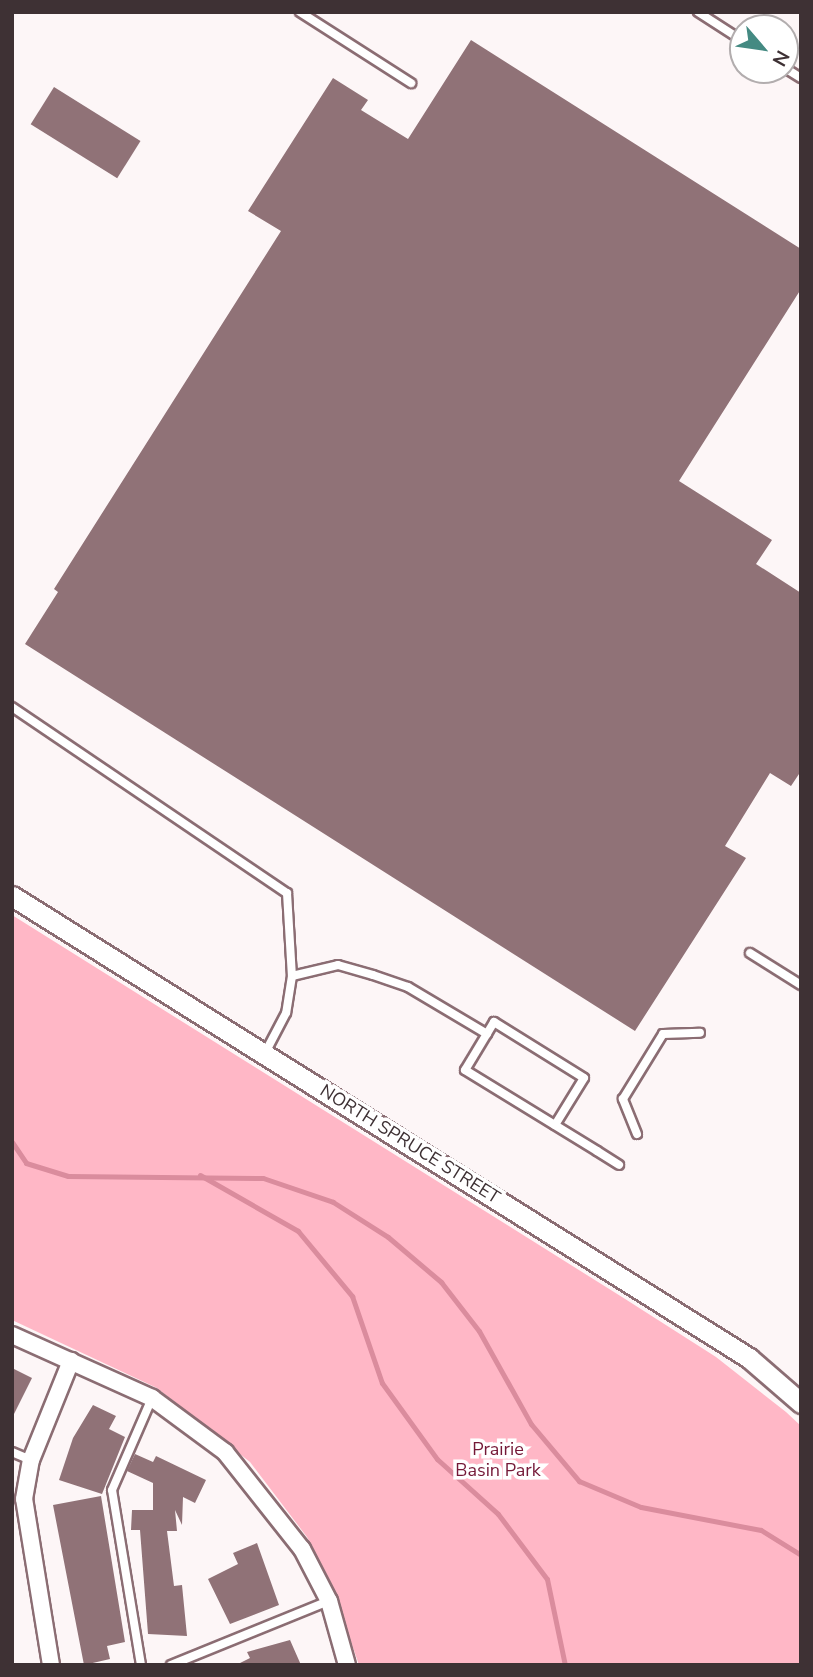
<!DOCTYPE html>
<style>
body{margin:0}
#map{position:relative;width:813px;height:1677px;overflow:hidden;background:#fdf6f7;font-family:"Nunito Sans",sans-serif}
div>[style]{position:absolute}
.green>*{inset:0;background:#ffb7c6}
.stream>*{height:5px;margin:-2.5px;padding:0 2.5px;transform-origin:2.5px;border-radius:2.5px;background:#da8c9d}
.building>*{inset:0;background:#907277;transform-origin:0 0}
.roads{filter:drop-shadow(2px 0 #8b6d73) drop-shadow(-2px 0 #8b6d73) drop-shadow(0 2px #8b6d73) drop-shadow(0 -2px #8b6d73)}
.service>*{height:8px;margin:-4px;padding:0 4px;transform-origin:4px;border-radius:4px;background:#fff}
.minor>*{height:16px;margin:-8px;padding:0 8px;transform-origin:8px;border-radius:8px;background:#fff}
.tertiary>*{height:19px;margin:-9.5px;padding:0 9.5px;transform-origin:9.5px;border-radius:9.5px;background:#fff}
span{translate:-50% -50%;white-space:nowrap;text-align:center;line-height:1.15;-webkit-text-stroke:7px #fff;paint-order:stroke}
.street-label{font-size:18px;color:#3e3134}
.park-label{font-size:18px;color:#741837}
.frame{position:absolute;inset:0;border:14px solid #3e3134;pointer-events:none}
.north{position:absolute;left:729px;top:14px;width:70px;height:70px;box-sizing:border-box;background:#fff;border:2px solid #b2adae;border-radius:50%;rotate:119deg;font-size:19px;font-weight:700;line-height:28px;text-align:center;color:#3e3134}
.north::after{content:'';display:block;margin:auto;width:24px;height:32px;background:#448a82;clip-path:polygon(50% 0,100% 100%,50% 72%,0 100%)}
</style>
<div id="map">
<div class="green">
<div style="clip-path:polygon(12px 915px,622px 1297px,716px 1357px,786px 1412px,801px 1426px,801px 1665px,359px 1665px,330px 1581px,307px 1537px,250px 1462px,157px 1388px,12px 1320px)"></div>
</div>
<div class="stream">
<div style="left:12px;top:1142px;width:25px;rotate:56deg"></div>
<div style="left:26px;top:1163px;width:44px;rotate:17.2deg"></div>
<div style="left:68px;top:1176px;width:195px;rotate:0.6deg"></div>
<div style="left:263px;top:1178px;width:74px;rotate:18.9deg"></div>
<div style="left:333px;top:1202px;width:65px;rotate:32.5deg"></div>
<div style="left:388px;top:1237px;width:70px;rotate:40.3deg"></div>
<div style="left:441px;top:1282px;width:62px;rotate:52.2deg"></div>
<div style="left:479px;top:1331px;width:107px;rotate:60.8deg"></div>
<div style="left:531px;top:1424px;width:75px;rotate:49.9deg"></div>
<div style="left:579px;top:1481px;width:67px;rotate:22.8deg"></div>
<div style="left:641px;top:1507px;width:122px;rotate:10.9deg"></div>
<div style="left:761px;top:1530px;width:47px;rotate:32deg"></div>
<div style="left:200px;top:1175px;width:113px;rotate:29.7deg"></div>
<div style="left:298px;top:1231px;width:85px;rotate:50.3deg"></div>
<div style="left:352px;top:1296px;width:92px;rotate:71deg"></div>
<div style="left:382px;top:1383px;width:94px;rotate:54.1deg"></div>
<div style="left:437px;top:1459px;width:82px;rotate:42deg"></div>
<div style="left:498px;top:1514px;width:81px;rotate:53deg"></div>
<div style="left:547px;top:1579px;width:88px;rotate:78.2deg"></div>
</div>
<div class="building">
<div style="clip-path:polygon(471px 40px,801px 249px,801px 289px,679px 481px,772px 540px,756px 564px,801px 593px,801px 771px,791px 786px,770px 773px,725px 846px,746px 858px,635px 1031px,25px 644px,58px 592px,54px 589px,281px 231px,248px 211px,333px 78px,368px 100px,361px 110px,408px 139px)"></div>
<div style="left:54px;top:87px;width:102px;height:44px;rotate:32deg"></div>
<div style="clip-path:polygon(12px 1368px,32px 1378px,12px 1418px)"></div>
<div style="clip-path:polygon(93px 1405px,116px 1416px,109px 1429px,125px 1437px,102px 1494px,59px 1480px,73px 1438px)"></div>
<div style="clip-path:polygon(135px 1454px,153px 1462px,156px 1456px,206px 1480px,195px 1503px,183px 1497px,182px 1525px,175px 1510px,177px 1531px,167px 1531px,174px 1586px,182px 1585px,187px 1636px,148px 1634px,140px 1530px,131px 1530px,132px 1510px,153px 1510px,153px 1483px,127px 1471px)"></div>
<div style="clip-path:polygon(101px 1496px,125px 1642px,107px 1646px,110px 1659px,84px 1665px,53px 1505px)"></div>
<div style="clip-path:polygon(257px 1543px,279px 1605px,230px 1624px,208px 1579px,238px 1564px,233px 1553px)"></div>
<div style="clip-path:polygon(290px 1640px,301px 1665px,236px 1665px,250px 1658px,247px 1652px)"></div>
</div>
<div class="roads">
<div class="service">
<div style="left:300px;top:12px;width:132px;rotate:32.6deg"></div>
<div style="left:698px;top:12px;width:54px;rotate:32.8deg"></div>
<div style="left:785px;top:68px;width:19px;rotate:32deg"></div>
<div style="left:12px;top:707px;width:332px;rotate:34.1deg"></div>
<div style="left:287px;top:893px;width:83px;rotate:86.6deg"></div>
<div style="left:292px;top:976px;width:37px;rotate:99deg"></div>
<div style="left:286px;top:1013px;width:45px;rotate:117.7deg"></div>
<div style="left:750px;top:953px;width:60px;rotate:32.1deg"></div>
<div style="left:292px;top:976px;width:47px;rotate:-13.4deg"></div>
<div style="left:338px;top:965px;width:36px;rotate:16deg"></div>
<div style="left:373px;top:975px;width:37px;rotate:19deg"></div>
<div style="left:408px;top:987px;width:92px;rotate:30.7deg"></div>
<div style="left:555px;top:1125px;width:55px;rotate:-58.3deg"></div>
<div style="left:584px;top:1078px;width:106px;rotate:-148.1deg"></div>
<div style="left:494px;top:1022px;width:56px;rotate:121.1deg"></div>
<div style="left:465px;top:1070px;width:155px;rotate:31.5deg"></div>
<div style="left:597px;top:1151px;width:26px;rotate:32deg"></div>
<div style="left:637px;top:1134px;width:38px;rotate:-112deg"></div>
<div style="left:623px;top:1099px;width:76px;rotate:-58.4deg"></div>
<div style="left:663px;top:1034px;width:37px;rotate:-2deg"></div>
<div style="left:12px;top:1452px;width:21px;rotate:23deg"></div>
<div style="left:141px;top:1665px;width:177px;rotate:-99.4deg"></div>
<div style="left:112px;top:1490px;width:100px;rotate:-66.5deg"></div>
<div style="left:171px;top:1665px;width:170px;rotate:-22.1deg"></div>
</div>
<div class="minor">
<div style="left:12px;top:1335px;width:154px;rotate:24.2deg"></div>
<div style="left:152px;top:1398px;width:91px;rotate:36.5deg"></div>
<div style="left:225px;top:1452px;width:124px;rotate:51.6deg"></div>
<div style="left:302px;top:1549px;width:59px;rotate:62.6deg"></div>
<div style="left:329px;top:1601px;width:66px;rotate:74.3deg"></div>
<div style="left:51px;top:1665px;width:168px;rotate:-99.2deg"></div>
<div style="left:24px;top:1499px;width:40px;rotate:-80deg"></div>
<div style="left:31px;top:1460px;width:107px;rotate:-68deg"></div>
</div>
<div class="tertiary">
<div style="left:12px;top:896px;width:870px;rotate:32.08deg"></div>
<div style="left:749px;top:1358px;width:69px;rotate:40.9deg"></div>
</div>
</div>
<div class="street-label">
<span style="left:410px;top:1144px;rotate:32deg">NORTH SPRUCE STREET</span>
</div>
<div class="park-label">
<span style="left:498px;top:1460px">Prairie<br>Basin Park</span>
</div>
<div class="frame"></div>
<div class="north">N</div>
</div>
